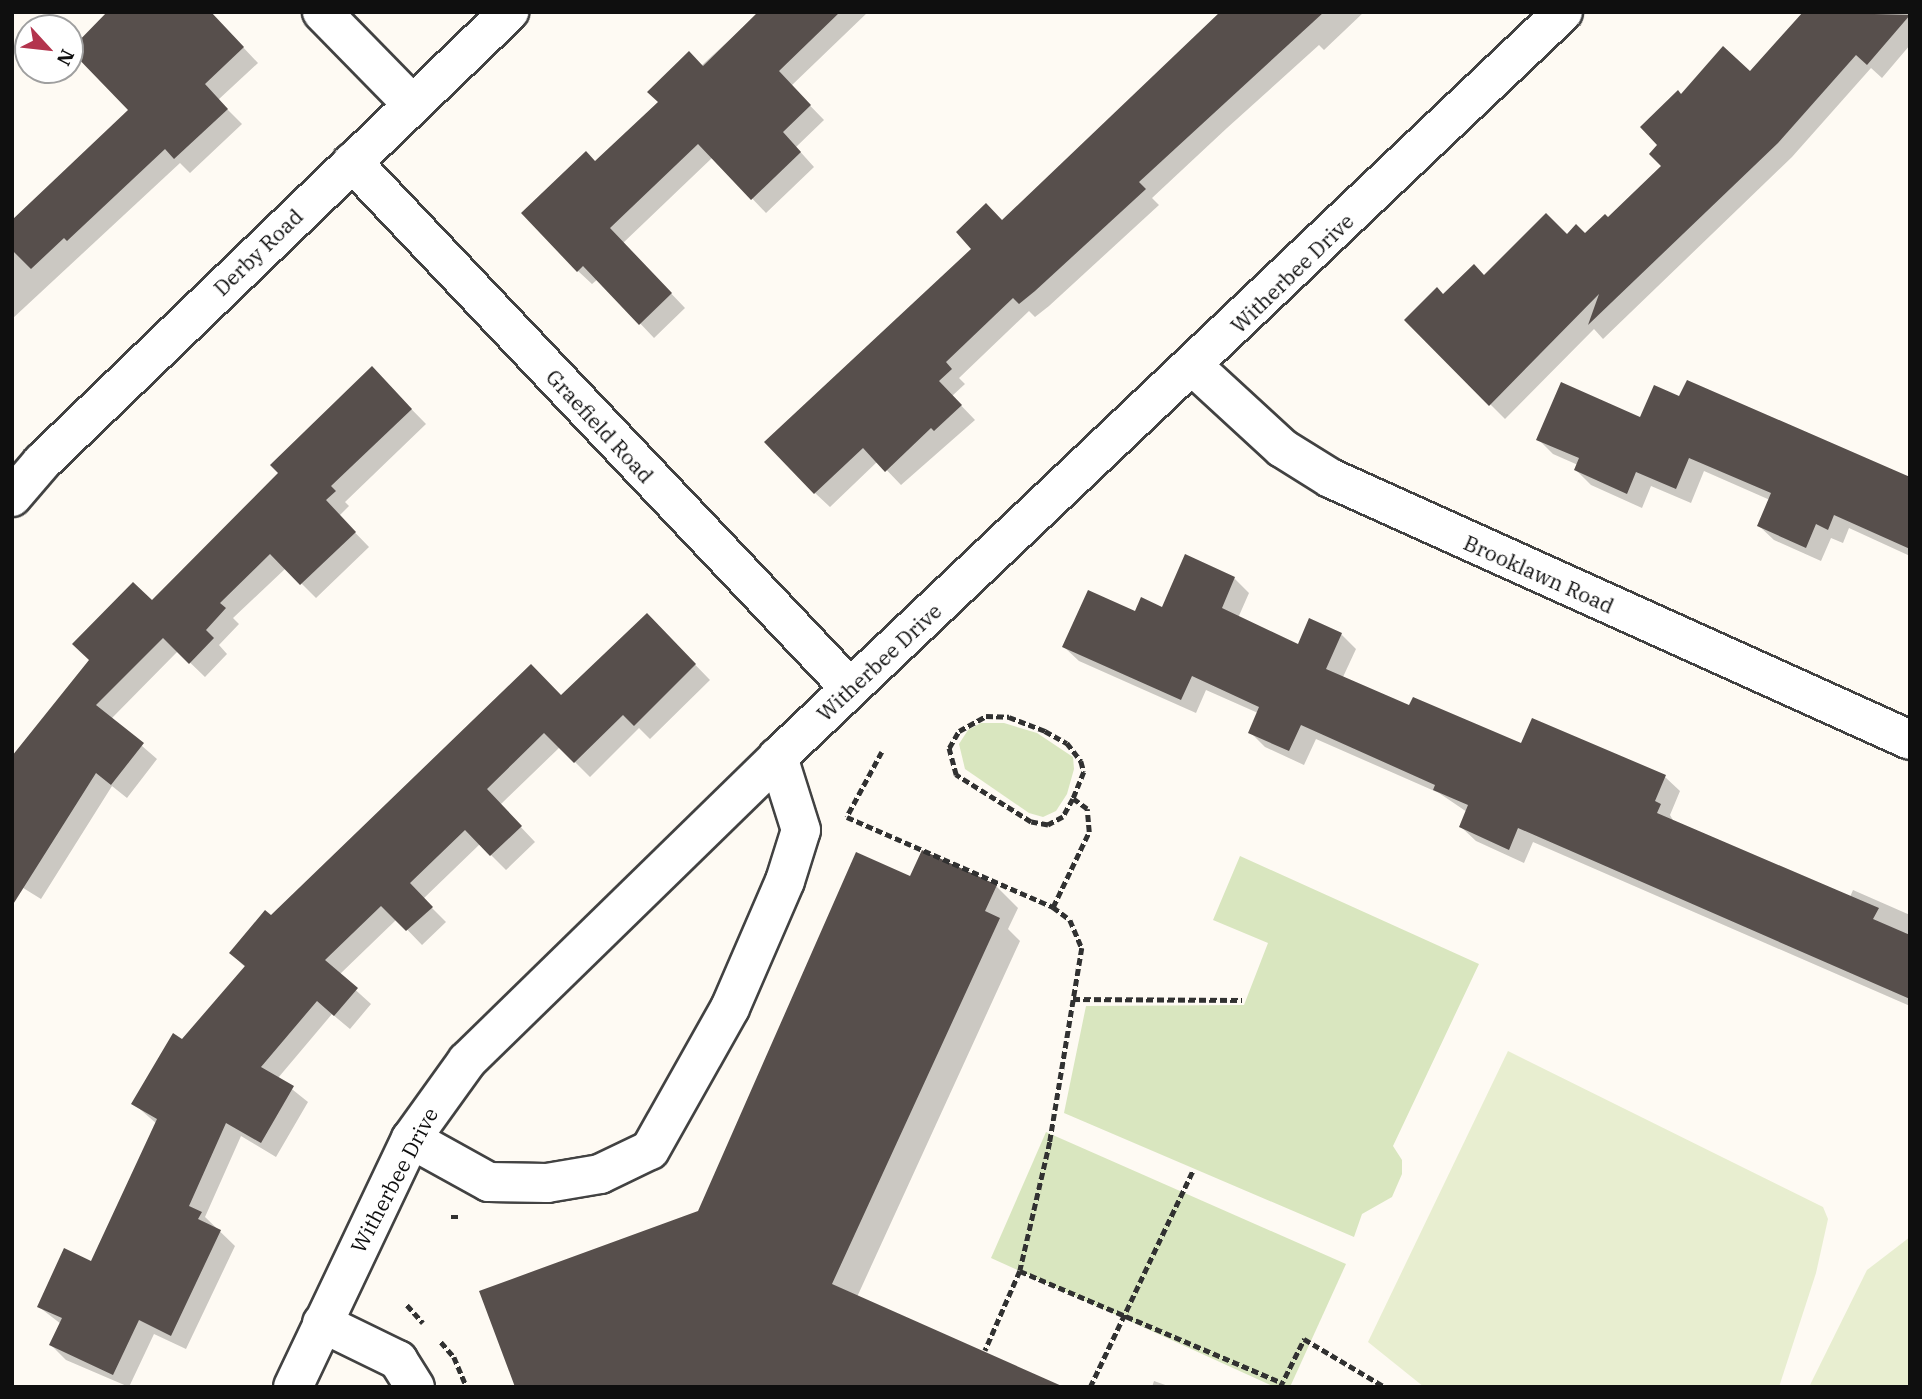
<!DOCTYPE html>
<style>
body{margin:0}
#map{position:relative;width:1922px;height:1399px;overflow:hidden;background:#fefaf3;font-family:"IBM Plex Serif",serif}
div>[style]{position:absolute}
.green>*{inset:0;background:#d9e6bf}
.pitch>*{inset:0;background:#e8eed0}
.shadow>*{inset:0;background:#0003}
.building>*{inset:0;background:#574f4c}
.path>*{height:4.5px;margin-top:-2.25px;transform-origin:0;background:repeating-linear-gradient(90deg,#313131 0 7px,transparent 0 10.5px)}
.roads{filter:drop-shadow(2px 0 #424242) drop-shadow(-2px 0 #424242) drop-shadow(0 2px #424242) drop-shadow(0 -2px #424242)}
.minor>*{height:38px;margin:-19px;padding:0 19px;transform-origin:19px;border-radius:19px;background:#fff}
span{translate:-50% -50%;white-space:nowrap;text-align:center;line-height:1.15;-webkit-text-stroke:7px #fff;paint-order:stroke}
.street-label{font-size:21px;color:#0f0f0f}
.frame{position:absolute;inset:0;border:14px solid #0f0f0f;pointer-events:none}
.north{position:absolute;left:14px;top:14px;width:70px;height:70px;box-sizing:border-box;background:#fff;border:2px solid #9f9f9f;border-radius:50%;rotate:117deg;font-size:19px;font-weight:700;line-height:28px;text-align:center;color:#0f0f0f}
.north::after{content:'';display:block;margin:auto;width:24px;height:32px;background:#b3344d;clip-path:polygon(50% 0,100% 100%,50% 72%,0 100%)}
</style>
<div id="map">
<div class="green">
<div style="clip-path:polygon(981px 723px,1004px 723px,1037px 733px,1073px 757px,1074px 769px,1067px 794px,1056px 811px,1043px 817px,1029px 813px,965px 769px,959px 744px,968px 730px)"></div>
<div style="clip-path:polygon(1240px 856px,1479px 964px,1393px 1146px,1402px 1160px,1402px 1174px,1392px 1197px,1362px 1214px,1354px 1237px,1064px 1113px,1086px 1006px,1244px 1005px,1268px 943px,1213px 920px)"></div>
<div style="clip-path:polygon(1046px 1132px,1346px 1264px,1290px 1387px,1275px 1387px,991px 1258px)"></div>
</div>
<div class="pitch">
<div style="clip-path:polygon(1508px 1051px,1823px 1207px,1828px 1219px,1816px 1273px,1779px 1387px,1424px 1387px,1368px 1342px)"></div>
<div style="clip-path:polygon(1910px 1237px,1910px 1387px,1809px 1387px,1867px 1270px)"></div>
</div>
<div class="shadow">
<div style="clip-path:polygon(210px 12px,258px 63px,218px 100px,242px 124px,190px 173px,180px 163px,12px 319px,12px 223px,130px 110px)"></div>
<div style="clip-path:polygon(760px 12px,868px 12px,791px 86px,824px 120px,796px 147px,814px 167px,766px 213px,713px 157px,623px 243px,685px 308px,654px 338px,598px 279px,592px 284px,578px 271px,595px 163px)"></div>
<div style="clip-path:polygon(1222px 12px,1364px 12px,1324px 50px,1319px 45px,1227px 128px,1152px 198px,1159px 205px,1049px 306px,1035px 317px,1029px 311px,959px 378px,965px 384px,952px 396px,975px 420px,901px 485px,878px 461px,830px 507px,815px 493px,1002px 222px)"></div>
<div style="clip-path:polygon(1806px 12px,1910px 12px,1910px 45px,1882px 78px,1871px 68px,1792px 157px,1603px 339px,1594px 329px,1505px 419px,1406px 320px,1444px 297px,1566px 236px,1585px 235px,1608px 219px,1664px 166px,1660px 145px,1681px 96px,1750px 73px)"></div>
<div style="clip-path:polygon(372px 369px,426px 424px,345px 502px,349px 506px,339px 516px,369px 547px,316px 598px,286px 568px,233px 618px,239px 624px,219px 645px,227px 654px,205px 677px,178px 651px,111px 719px,157px 759px,127px 798px,112px 786px,41px 899px,20px 886px,12px 759px,152px 603px,280px 473px)"></div>
<div style="clip-path:polygon(1641px 419px,1910px 481px,1910px 556px,1849px 528px,1843px 543px,1831px 538px,1821px 561px,1774px 540px,1759px 526px,1770px 500px,1704px 471px,1691px 503px,1651px 486px,1642px 508px,1591px 485px,1576px 470px,1578px 465px,1553px 454px,1538px 439px)"></div>
<div style="clip-path:polygon(1234px 578px,1249px 593px,1238px 618px,1299px 646px,1341px 634px,1356px 649px,1343px 677px,1410px 708px,1522px 745px,1623px 758px,1665px 777px,1680px 791px,1670px 815px,1674px 822px,1850px 897px,1853px 890px,1910px 915px,1910px 1006px,1533px 842px,1524px 863px,1476px 841px,1461px 827px,1467px 812px,1439px 793px,1316px 739px,1304px 765px,1265px 747px,1250px 732px,1258px 713px,1206px 690px,1196px 713px,1079px 661px,1064px 647px,1136px 614px,1162px 609px)"></div>
<div style="clip-path:polygon(647px 615px,710px 680px,650px 739px,639px 728px,590px 777px,560px 747px,500px 805px,535px 842px,506px 870px,480px 844px,423px 899px,446px 922px,422px 945px,397px 919px,339px 975px,371px 1004px,350px 1029px,332px 1014px,278px 1078px,308px 1102px,276px 1157px,241px 1136px,205px 1217px,235px 1246px,186px 1349px,154px 1334px,129px 1387px,66px 1360px,51px 1345px,61px 1324px,39px 1307px,91px 1263px,157px 1124px,134px 1104px,246px 968px,231px 953px,561px 697px)"></div>
<div style="clip-path:polygon(911px 879px,996px 886px,1018px 908px,1008px 929px,1020px 941px,857px 1297px,517px 1387px,699px 1212px)"></div>
<div style="clip-path:polygon(1154px 1381px,1171px 1387px,1152px 1387px)"></div>
</div>
<div class="building">
<div style="clip-path:polygon(107px 12px,211px 12px,244px 47px,205px 84px,228px 109px,174px 159px,165px 149px,67px 241px,64px 238px,31px 269px,12px 250px,12px 220px,128px 110px,70px 50px)"></div>
<div style="clip-path:polygon(758px 12px,840px 12px,779px 71px,811px 105px,783px 132px,801px 152px,751px 200px,698px 144px,610px 228px,672px 293px,639px 325px,583px 266px,577px 272px,521px 213px,586px 151px,595px 161px,658px 102px,647px 92px,689px 51px,703px 66px)"></div>
<div style="clip-path:polygon(1220px 12px,1324px 12px,1139px 182px,1146px 189px,1035px 291px,1019px 304px,1013px 298px,946px 362px,952px 369px,939px 381px,962px 405px,934px 431px,931px 428px,885px 472px,863px 448px,814px 494px,764px 442px,971px 249px,956px 232px,986px 203px,1002px 220px)"></div>
<div style="clip-path:polygon(1803px 12px,1910px 15px,1867px 65px,1856px 55px,1778px 143px,1588px 325px,1599px 294px,1489px 406px,1404px 320px,1437px 287px,1443px 294px,1474px 264px,1484px 275px,1546px 213px,1567px 234px,1576px 224px,1585px 233px,1605px 214px,1608px 217px,1661px 166px,1649px 154px,1657px 145px,1640px 127px,1678px 90px,1681px 94px,1723px 46px,1750px 71px)"></div>
<div style="clip-path:polygon(372px 366px,412px 409px,331px 486px,336px 491px,326px 500px,356px 532px,300px 585px,270px 554px,220px 603px,226px 608px,206px 630px,214px 638px,189px 664px,163px 638px,96px 705px,144px 743px,111px 785px,96px 773px,12px 906px,12px 756px,89px 660px,72px 644px,133px 582px,152px 600px,278px 473px,270px 465px)"></div>
<div style="clip-path:polygon(1687px 380px,1910px 477px,1910px 549px,1834px 515px,1828px 530px,1816px 524px,1806px 548px,1757px 526px,1771px 493px,1689px 458px,1676px 489px,1636px 472px,1627px 494px,1574px 470px,1579px 458px,1536px 440px,1561px 382px,1640px 417px,1654px 385px,1679px 396px)"></div>
<div style="clip-path:polygon(1185px 554px,1235px 577px,1222px 608px,1298px 644px,1309px 618px,1342px 633px,1326px 669px,1409px 705px,1413px 697px,1521px 743px,1532px 718px,1666px 775px,1655px 801px,1661px 804px,1657px 813px,1879px 908px,1873px 919px,1910px 935px,1910px 999px,1518px 828px,1509px 850px,1459px 827px,1468px 805px,1433px 790px,1435px 785px,1301px 725px,1289px 751px,1248px 733px,1259px 707px,1192px 676px,1181px 700px,1062px 647px,1088px 590px,1135px 611px,1141px 597px,1162px 607px)"></div>
<div style="clip-path:polygon(647px 613px,696px 664px,634px 726px,623px 715px,574px 763px,544px 733px,487px 789px,522px 826px,490px 856px,465px 830px,410px 883px,433px 907px,406px 931px,381px 906px,325px 960px,358px 988px,334px 1016px,317px 1001px,261px 1067px,294px 1086px,261px 1143px,226px 1123px,189px 1206px,202px 1212px,198px 1219px,221px 1230px,171px 1336px,139px 1320px,113px 1375px,49px 1345px,62px 1318px,37px 1307px,64px 1248px,91px 1261px,157px 1119px,131px 1104px,173px 1033px,182px 1039px,245px 966px,229px 953px,265px 910px,271px 915px,531px 664px,561px 695px)"></div>
<div style="clip-path:polygon(922px 850px,997px 885px,985px 911px,1000px 918px,832px 1284px,1064px 1387px,515px 1387px,479px 1291px,698px 1211px,856px 852px,910px 876px)"></div>
</div>
<div class="path">
<div style="left:882px;top:752px;width:74px;rotate:118.3deg"></div>
<div style="left:847px;top:817px;width:225px;rotate:23.6deg"></div>
<div style="left:1053px;top:907px;width:21px;rotate:37deg"></div>
<div style="left:1070px;top:920px;width:30px;rotate:67deg"></div>
<div style="left:1082px;top:948px;width:197px;rotate:99.4deg"></div>
<div style="left:1050px;top:1142px;width:132px;rotate:103.1deg"></div>
<div style="left:1020px;top:1271px;width:87px;rotate:113.6deg"></div>
<div style="left:1053px;top:907px;width:83px;rotate:-64.4deg"></div>
<div style="left:1089px;top:832px;width:23px;rotate:-95deg"></div>
<div style="left:1087px;top:809px;width:17px;rotate:-144deg"></div>
<div style="left:1073px;top:799px;width:21px;rotate:119deg"></div>
<div style="left:1063px;top:817px;width:17px;rotate:152deg"></div>
<div style="left:1048px;top:825px;width:17px;rotate:-170deg"></div>
<div style="left:1031px;top:822px;width:89px;rotate:-147.9deg"></div>
<div style="left:956px;top:775px;width:28px;rotate:-105deg"></div>
<div style="left:949px;top:748px;width:20px;rotate:-60deg"></div>
<div style="left:959px;top:731px;width:31px;rotate:-29deg"></div>
<div style="left:986px;top:716px;width:23px;rotate:2deg"></div>
<div style="left:1009px;top:717px;width:39px;rotate:21deg"></div>
<div style="left:1045px;top:731px;width:25px;rotate:29deg"></div>
<div style="left:1067px;top:743px;width:23px;rotate:52deg"></div>
<div style="left:1081px;top:761px;width:11px;rotate:75deg"></div>
<div style="left:1084px;top:772px;width:29px;rotate:112deg"></div>
<div style="left:1073px;top:999px;width:169px;rotate:0.3deg"></div>
<div style="left:451px;top:1217px;width:11px"></div>
<div style="left:1020px;top:1271px;width:285px;rotate:23.1deg"></div>
<div style="left:407px;top:1305px;width:24px;rotate:48deg"></div>
<div style="left:441px;top:1342px;width:20px;rotate:49deg"></div>
<div style="left:454px;top:1357px;width:33px;rotate:67deg"></div>
<div style="left:1090px;top:1387px;width:240px;rotate:-64.6deg"></div>
<div style="left:1280px;top:1387px;width:54px;rotate:-63.4deg"></div>
<div style="left:1304px;top:1339px;width:94px;rotate:30.7deg"></div>
</div>
<div class="roads">
<div class="minor">
<div style="left:322px;top:12px;width:129px;rotate:45.6deg"></div>
<div style="left:352px;top:162px;width:724px;rotate:46.57deg"></div>
<div style="left:1194px;top:367px;width:120px;rotate:42.6deg"></div>
<div style="left:1282px;top:448px;width:57px;rotate:32deg"></div>
<div style="left:1330px;top:478px;width:636px;rotate:24.31deg"></div>
<div style="left:12px;top:497px;width:46px;rotate:-49.4deg"></div>
<div style="left:42px;top:462px;width:649px;rotate:-43.94deg"></div>
<div style="left:411px;top:1139px;width:89px;rotate:28.9deg"></div>
<div style="left:489px;top:1182px;width:58px;rotate:1deg"></div>
<div style="left:547px;top:1183px;width:54px;rotate:-9.6deg"></div>
<div style="left:600px;top:1174px;width:55px;rotate:-25.6deg"></div>
<div style="left:650px;top:1150px;width:163px;rotate:-60.6deg"></div>
<div style="left:730px;top:1008px;width:138px;rotate:-66.6deg"></div>
<div style="left:785px;top:881px;width:53px;rotate:-72.6deg"></div>
<div style="left:801px;top:830px;width:77px;rotate:-107.5deg"></div>
<div style="left:322px;top:1323px;width:85px;rotate:26deg"></div>
<div style="left:398px;top:1360px;width:32px;rotate:58deg"></div>
<div style="left:293px;top:1387px;width:275px;rotate:-64.6deg"></div>
<div style="left:411px;top:1139px;width:96px;rotate:-54.3deg"></div>
<div style="left:467px;top:1061px;width:435px;rotate:-44.3deg"></div>
<div style="left:778px;top:757px;width:1082px;rotate:-43.5deg"></div>
</div>
</div>
<div class="street-label">
<span style="left:258px;top:252px;rotate:-44deg">Derby Road</span>
<span style="left:1292px;top:273px;rotate:-44deg">Witherbee Drive</span>
<span style="left:600px;top:426px;rotate:47deg">Graefield Road</span>
<span style="left:1539px;top:574px;rotate:24deg">Brooklawn Road</span>
<span style="left:879px;top:662px;rotate:-43deg">Witherbee Drive</span>
<span style="left:394px;top:1180px;rotate:-62deg">Witherbee Drive</span>
</div>
<div class="frame"></div>
<div class="north">N</div>
</div>
